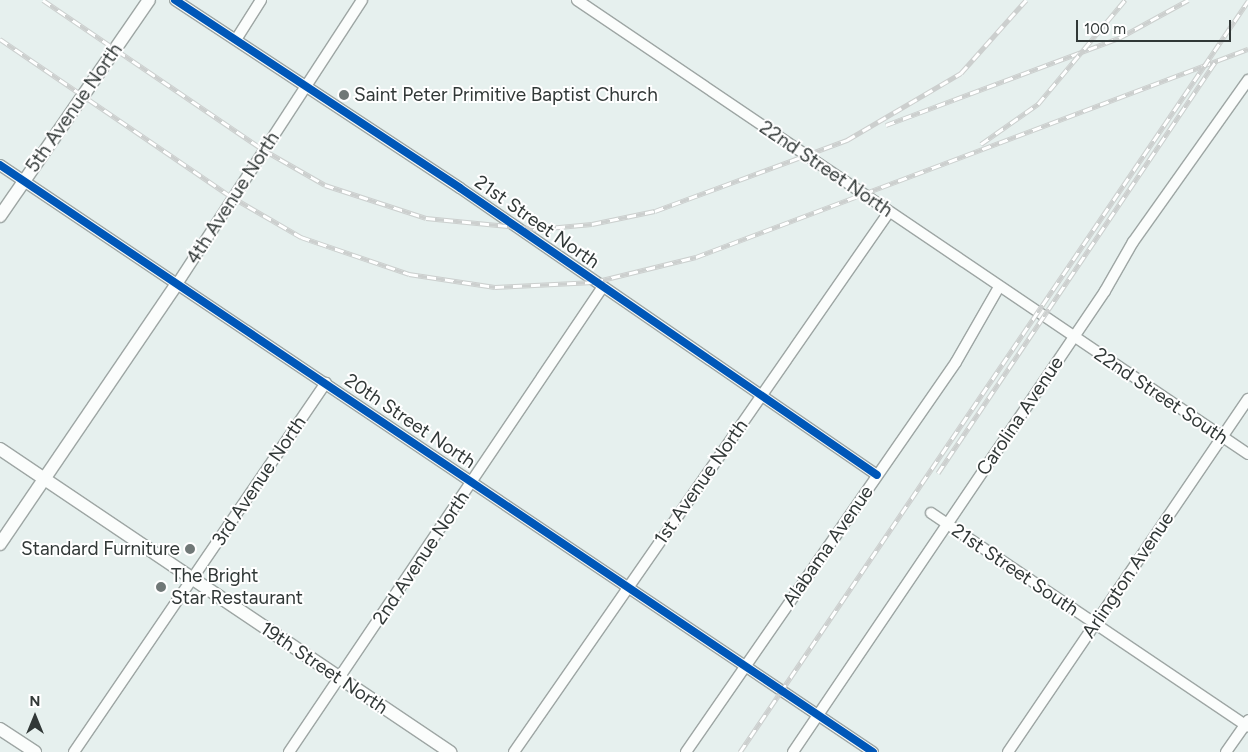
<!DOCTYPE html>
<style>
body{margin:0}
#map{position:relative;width:1248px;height:752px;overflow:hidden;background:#e6f0ee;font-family:Figtree,sans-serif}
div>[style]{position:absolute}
.roads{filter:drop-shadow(1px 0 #9ea6a4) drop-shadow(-1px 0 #9ea6a4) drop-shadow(0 1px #9ea6a4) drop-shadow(0 -1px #9ea6a4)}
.minor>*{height:10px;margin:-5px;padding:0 5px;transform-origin:5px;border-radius:5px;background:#fbfdfc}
.tertiary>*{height:12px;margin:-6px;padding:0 6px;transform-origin:6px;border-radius:6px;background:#fbfdfc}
.rail>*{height:5px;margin-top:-2.5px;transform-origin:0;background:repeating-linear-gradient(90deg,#fff 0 9px,#cccfce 0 18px);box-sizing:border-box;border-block:1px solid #cccfce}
.cycleway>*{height:8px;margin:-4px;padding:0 4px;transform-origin:4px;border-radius:4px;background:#0057b8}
.dots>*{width:14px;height:14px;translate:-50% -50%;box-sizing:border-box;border:2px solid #fff;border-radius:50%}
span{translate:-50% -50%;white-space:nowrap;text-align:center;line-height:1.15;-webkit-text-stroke:4px #fff;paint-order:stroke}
.poi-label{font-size:19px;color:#313837}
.left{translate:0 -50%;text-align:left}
.right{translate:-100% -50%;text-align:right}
.street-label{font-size:19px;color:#313837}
.north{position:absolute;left:10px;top:692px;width:50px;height:50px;-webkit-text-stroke:4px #fff;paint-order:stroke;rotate:0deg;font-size:14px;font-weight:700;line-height:20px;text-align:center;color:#313837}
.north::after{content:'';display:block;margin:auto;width:18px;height:22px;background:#313837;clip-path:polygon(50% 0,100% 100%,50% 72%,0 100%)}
.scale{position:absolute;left:1076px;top:20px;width:155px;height:22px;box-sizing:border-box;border:2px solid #313837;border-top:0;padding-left:6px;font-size:15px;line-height:18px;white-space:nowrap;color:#313837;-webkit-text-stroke:4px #fff;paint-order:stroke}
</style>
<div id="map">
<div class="roads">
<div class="minor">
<div style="left:175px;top:0;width:341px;rotate:33.4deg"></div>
<div style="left:460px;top:188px;width:506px;rotate:34.54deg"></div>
<div style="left:577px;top:0;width:810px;rotate:34.08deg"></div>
<div style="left:237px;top:38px;width:45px;rotate:-57.7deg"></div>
<div style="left:0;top:165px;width:1052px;rotate:33.92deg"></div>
<div style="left:177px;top:284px;width:339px;rotate:-56.9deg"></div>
<div style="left:931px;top:513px;width:382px;rotate:34deg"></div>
<div style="left:74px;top:752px;width:447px;rotate:-55.7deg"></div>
<div style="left:289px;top:752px;width:560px;rotate:-56deg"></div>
<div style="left:514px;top:752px;width:657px;rotate:-55.22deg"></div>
<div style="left:686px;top:752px;width:474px;rotate:-55.3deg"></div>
<div style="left:956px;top:362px;width:86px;rotate:-60.2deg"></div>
<div style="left:793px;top:752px;width:557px;rotate:-55.91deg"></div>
<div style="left:1105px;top:291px;width:56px;rotate:-60.3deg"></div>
<div style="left:1133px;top:242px;width:199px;rotate:-54.6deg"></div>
<div style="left:1008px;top:752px;width:427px;rotate:-55.8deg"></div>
<div style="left:1226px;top:752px;width:39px;rotate:-55deg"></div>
</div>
<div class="tertiary">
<div style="left:0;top:216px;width:262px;rotate:-55.4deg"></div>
<div style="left:0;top:449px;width:543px;rotate:33.95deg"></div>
<div style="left:0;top:544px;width:315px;rotate:-55.8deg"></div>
<div style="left:0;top:729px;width:42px;rotate:33.3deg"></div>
</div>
</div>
<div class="rail">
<div style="left:43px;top:0;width:267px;rotate:34.2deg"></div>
<div style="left:264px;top:150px;width:70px;rotate:29.8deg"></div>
<div style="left:325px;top:185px;width:106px;rotate:18.1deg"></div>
<div style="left:426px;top:218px;width:113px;rotate:5.6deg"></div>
<div style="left:538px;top:229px;width:54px;rotate:-5.3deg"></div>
<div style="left:592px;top:224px;width:64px;rotate:-11.7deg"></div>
<div style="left:655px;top:211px;width:205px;rotate:-20.3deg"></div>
<div style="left:847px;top:140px;width:132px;rotate:-30.4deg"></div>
<div style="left:961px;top:73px;width:98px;rotate:-48.3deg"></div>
<div style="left:0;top:39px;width:281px;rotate:34.3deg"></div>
<div style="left:232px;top:197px;width:80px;rotate:30.1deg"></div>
<div style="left:301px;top:237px;width:114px;rotate:18.9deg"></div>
<div style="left:409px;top:274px;width:87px;rotate:8.6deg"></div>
<div style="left:495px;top:287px;width:99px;rotate:-2.9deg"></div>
<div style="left:594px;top:282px;width:105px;rotate:-13.8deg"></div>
<div style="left:696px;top:257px;width:590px;rotate:-20.65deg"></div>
<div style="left:886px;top:125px;width:249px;rotate:-20.5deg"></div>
<div style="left:1119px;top:38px;width:79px;rotate:-28.8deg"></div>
<div style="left:981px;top:144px;width:70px;rotate:-35.1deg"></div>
<div style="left:1038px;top:104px;width:136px;rotate:-50.1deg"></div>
<div style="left:938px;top:473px;width:497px;rotate:-56deg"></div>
<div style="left:740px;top:752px;width:907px;rotate:-55.92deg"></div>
</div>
<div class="cycleway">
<div style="left:175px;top:0;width:341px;rotate:33.4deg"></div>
<div style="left:460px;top:188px;width:506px;rotate:34.54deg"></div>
<div style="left:0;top:165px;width:1052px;rotate:33.92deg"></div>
</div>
<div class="dots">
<div style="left:344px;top:95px;background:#707877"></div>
<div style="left:190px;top:549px;background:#707877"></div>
<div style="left:161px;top:587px;background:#707877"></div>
</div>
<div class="poi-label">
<span class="left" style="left:354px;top:95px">Saint Peter Primitive Baptist Church</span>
<span class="right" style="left:180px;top:549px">Standard Furniture</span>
<span class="left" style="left:171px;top:587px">The Bright<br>Star Restaurant</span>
</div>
<div class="street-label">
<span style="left:74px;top:108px;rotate:-55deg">5th Avenue North</span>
<span style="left:826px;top:169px;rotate:34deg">22nd Street North</span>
<span style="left:233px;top:198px;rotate:-57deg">4th Avenue North</span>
<span style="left:537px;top:222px;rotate:35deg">21st Street North</span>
<span style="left:1161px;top:396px;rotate:34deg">22nd Street South</span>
<span style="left:1020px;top:416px;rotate:-56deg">Carolina Avenue</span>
<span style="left:410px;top:421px;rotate:34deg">20th Street North</span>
<span style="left:259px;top:481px;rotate:-56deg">3rd Avenue North</span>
<span style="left:701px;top:482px;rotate:-55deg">1st Avenue North</span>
<span style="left:828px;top:546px;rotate:-55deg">Alabama Avenue</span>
<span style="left:421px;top:558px;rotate:-56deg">2nd Avenue North</span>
<span style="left:1015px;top:570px;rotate:34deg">21st Street South</span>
<span style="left:1128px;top:575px;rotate:-56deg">Arlington Avenue</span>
<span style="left:324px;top:668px;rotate:34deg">19th Street North</span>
</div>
<div class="north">N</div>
<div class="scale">100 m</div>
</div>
